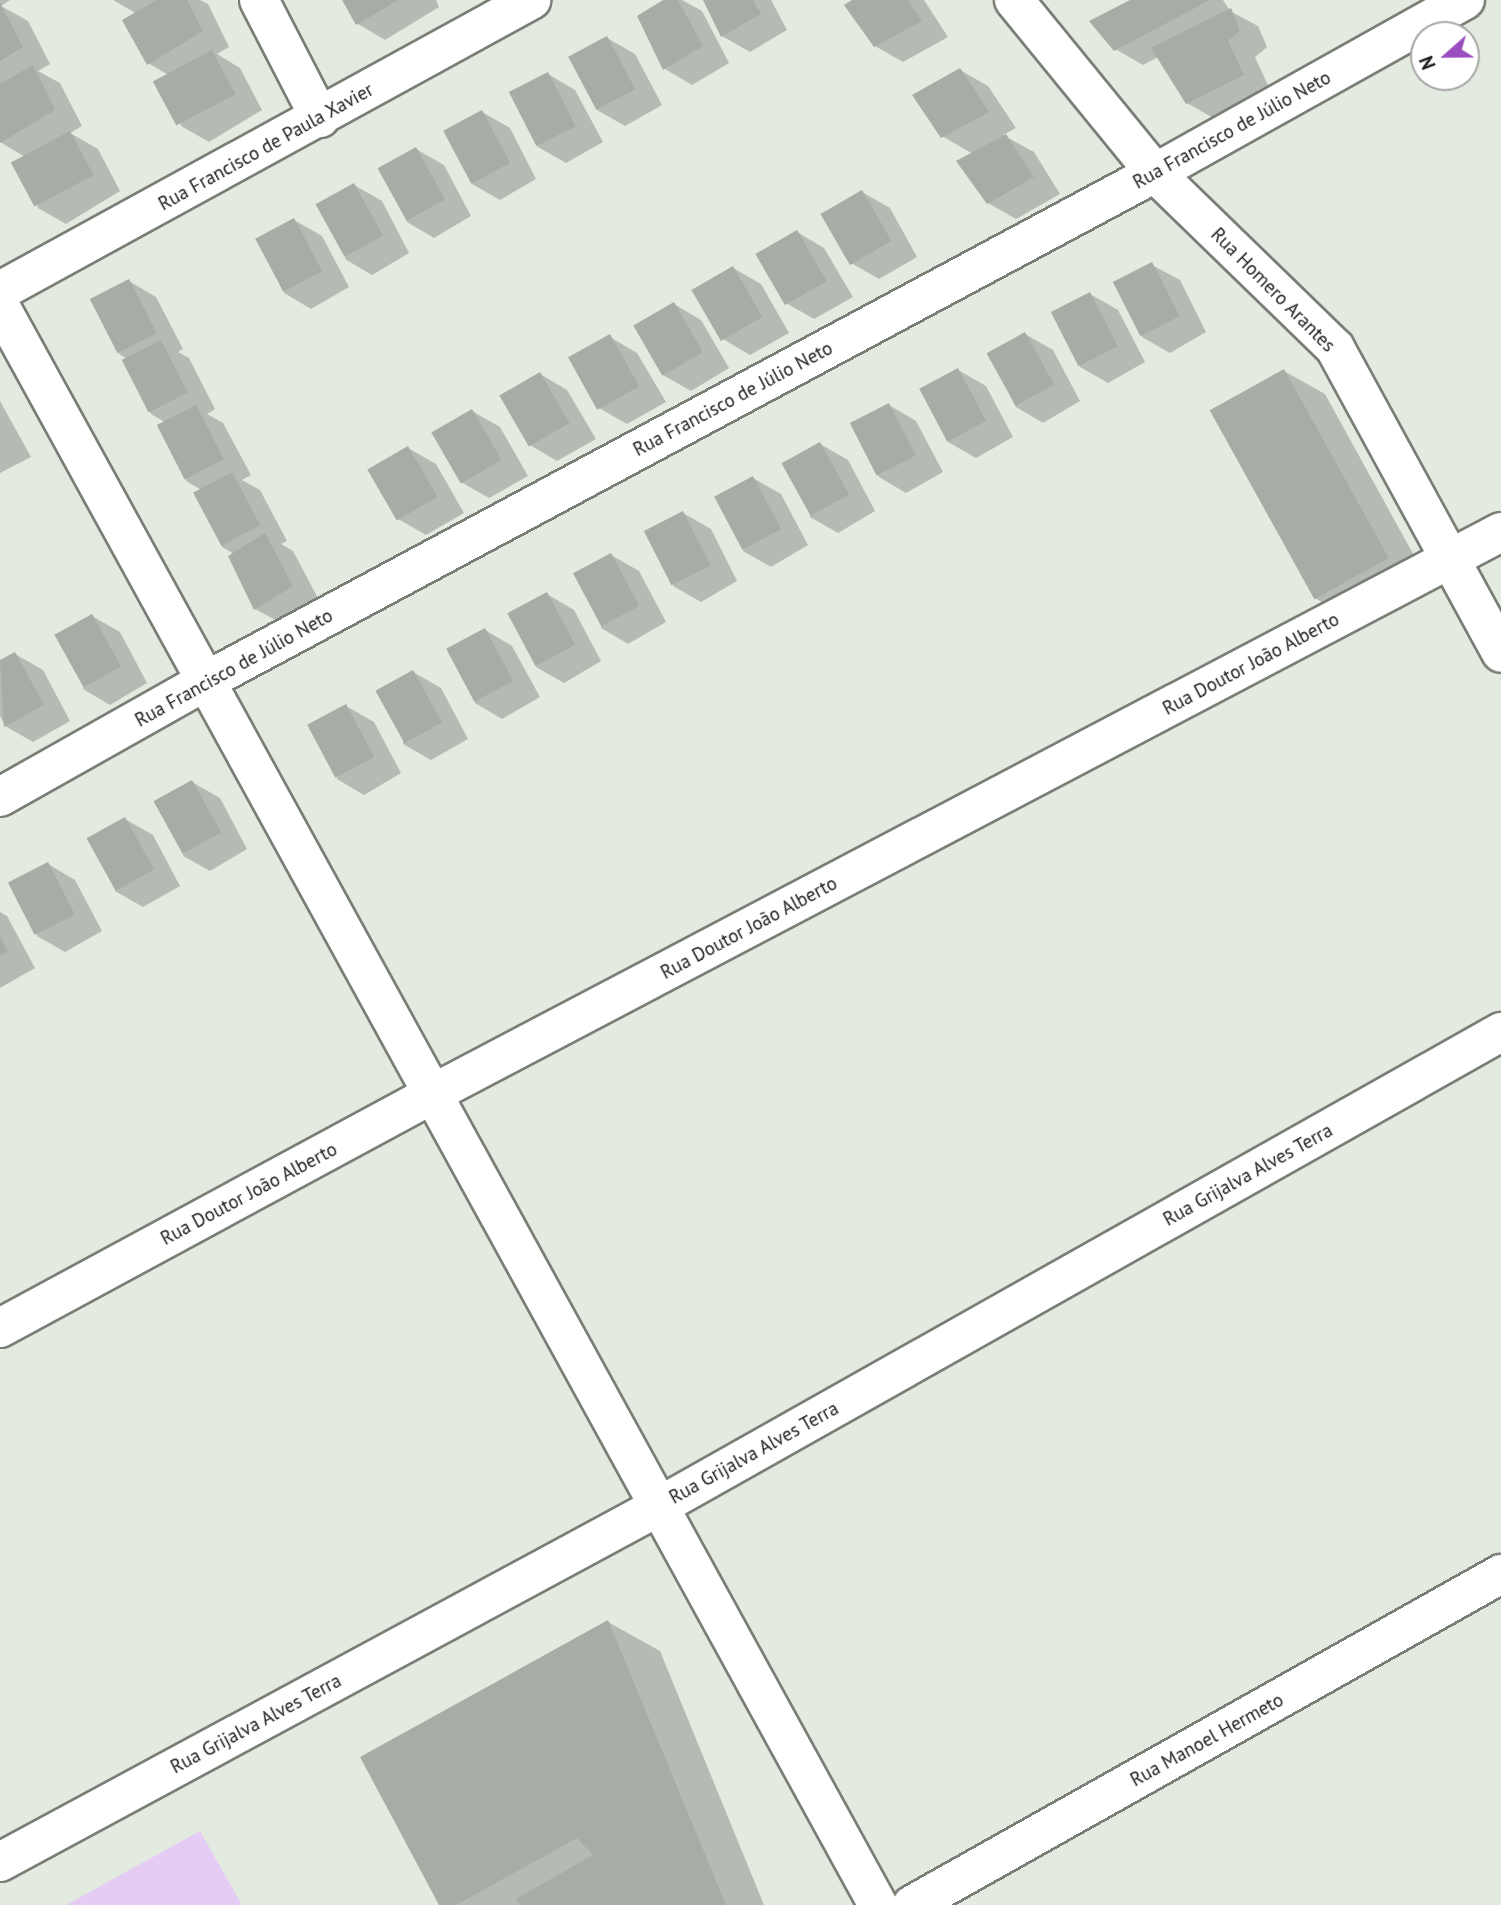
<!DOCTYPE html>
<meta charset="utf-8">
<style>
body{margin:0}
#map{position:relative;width:1501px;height:1905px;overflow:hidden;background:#e3eae0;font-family:"PT Sans",sans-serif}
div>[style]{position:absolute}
.green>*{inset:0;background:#e5ccf4}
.shadow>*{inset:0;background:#0003}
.building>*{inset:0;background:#a7ada4;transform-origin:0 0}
.roads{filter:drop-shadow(2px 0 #797e76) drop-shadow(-2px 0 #797e76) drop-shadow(0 2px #797e76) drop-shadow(0 -2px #797e76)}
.street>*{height:38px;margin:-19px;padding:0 19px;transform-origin:19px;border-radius:19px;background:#fff}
span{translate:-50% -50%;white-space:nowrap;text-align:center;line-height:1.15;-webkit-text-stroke:5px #fff;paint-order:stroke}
.street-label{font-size:19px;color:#20221e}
.north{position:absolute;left:1410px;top:21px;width:70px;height:70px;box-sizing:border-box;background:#fff;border:2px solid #a6a7a5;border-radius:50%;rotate:249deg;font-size:19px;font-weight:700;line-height:28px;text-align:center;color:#20221e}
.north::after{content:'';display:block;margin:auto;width:24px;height:32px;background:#9a4dbe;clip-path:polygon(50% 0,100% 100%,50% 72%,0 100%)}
</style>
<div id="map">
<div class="green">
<div style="clip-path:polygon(200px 1831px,242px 1905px,66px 1905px)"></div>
</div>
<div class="shadow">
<div style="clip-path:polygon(0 0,10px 0,1px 6px,28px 21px,50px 64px,38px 71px,60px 83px,82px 126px,70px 133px,98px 149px,120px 191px,66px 224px,38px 208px,27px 158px,0 142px)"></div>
<div style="clip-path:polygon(113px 0,200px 0,208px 4px,229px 47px,217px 54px,240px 68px,262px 110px,209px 142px,181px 126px,170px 76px,148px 63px,137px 14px)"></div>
<div style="clip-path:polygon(344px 0,436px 0,439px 7px,385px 40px,358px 24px)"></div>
<div style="clip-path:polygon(667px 0,682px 0,702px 11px,729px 63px,692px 85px,665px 69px)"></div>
<div style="clip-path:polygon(705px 0,771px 0,787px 30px,750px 52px,722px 36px)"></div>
<div style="clip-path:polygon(856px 0,924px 0,948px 37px,903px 62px,875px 46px)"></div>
<div style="clip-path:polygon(1133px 0,1223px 0,1230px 11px,1258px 26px,1267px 47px,1255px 57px,1270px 90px,1215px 119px,1187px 103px,1158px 57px,1143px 65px,1115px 49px)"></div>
<div style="clip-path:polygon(607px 38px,635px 54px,662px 105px,625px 126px,597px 110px)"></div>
<div style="clip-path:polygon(960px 70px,988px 86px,1016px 128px,1003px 135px,1034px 152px,1060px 194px,1016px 219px,988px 203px,973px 154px,942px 136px)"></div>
<div style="clip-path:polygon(548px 74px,575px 90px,603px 142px,566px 163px,538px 147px)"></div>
<div style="clip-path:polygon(482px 112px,510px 128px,536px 179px,500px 200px,472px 184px)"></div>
<div style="clip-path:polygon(416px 149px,444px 165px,471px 216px,434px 238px,407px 222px)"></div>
<div style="clip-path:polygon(354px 185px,382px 201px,409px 253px,372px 275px,345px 259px)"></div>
<div style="clip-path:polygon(862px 192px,890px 208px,917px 257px,879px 279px,851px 263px)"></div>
<div style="clip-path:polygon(294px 220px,322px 236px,349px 287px,311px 309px,284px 293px)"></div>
<div style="clip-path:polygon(797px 232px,824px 248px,853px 297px,814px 319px,786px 303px)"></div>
<div style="clip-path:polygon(1152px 265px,1180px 280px,1206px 332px,1170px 353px,1142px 337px)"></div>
<div style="clip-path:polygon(733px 268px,761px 284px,789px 333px,750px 355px,723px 339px)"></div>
<div style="clip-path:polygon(129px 281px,156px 297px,183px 349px,178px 352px,189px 358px,215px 409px,207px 414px,223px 423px,251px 475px,242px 480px,260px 490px,287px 541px,281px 544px,293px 551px,320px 602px,283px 624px,255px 609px,234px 554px,222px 547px,203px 491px,186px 481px,168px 424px,151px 414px,129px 360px,119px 354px)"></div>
<div style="clip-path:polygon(1090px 294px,1118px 310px,1145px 362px,1108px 383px,1080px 367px)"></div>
<div style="clip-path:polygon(674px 304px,701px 320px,729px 368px,691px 391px,663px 375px)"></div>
<div style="clip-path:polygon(1025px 334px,1053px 350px,1080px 401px,1043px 423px,1016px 407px,990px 355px)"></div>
<div style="clip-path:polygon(610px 337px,637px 353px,666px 402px,627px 424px,599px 408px)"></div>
<div style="clip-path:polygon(958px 370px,986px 386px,1013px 437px,976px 458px,948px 442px)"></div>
<div style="clip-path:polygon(1284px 371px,1325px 394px,1428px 581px,1356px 622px,1315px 598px)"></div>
<div style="clip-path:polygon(540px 374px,567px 390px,596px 439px,557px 461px,530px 445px)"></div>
<div style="clip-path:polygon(0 401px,31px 457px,0 473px)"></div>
<div style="clip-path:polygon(889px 405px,916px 421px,943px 472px,906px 493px,879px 477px,853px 425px)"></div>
<div style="clip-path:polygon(472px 411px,500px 427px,528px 476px,489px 498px,461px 482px)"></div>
<div style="clip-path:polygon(820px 444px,848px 460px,875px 511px,838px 533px,810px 517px)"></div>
<div style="clip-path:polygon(408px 448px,436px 464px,464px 513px,426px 535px,398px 519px)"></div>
<div style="clip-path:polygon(753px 478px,781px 494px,808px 545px,771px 567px,743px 551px)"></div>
<div style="clip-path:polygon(683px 513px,711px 529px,737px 581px,701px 602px,673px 586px)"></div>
<div style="clip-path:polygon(611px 555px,639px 571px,666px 622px,628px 644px,601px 628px)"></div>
<div style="clip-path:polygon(547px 594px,574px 610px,601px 661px,564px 683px,536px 667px)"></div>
<div style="clip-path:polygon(92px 616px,120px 632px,147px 683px,110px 705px,83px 689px)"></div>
<div style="clip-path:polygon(485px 630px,512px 646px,540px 697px,502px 719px,475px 703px)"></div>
<div style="clip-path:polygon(15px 654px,43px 670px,70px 721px,33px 742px,5px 726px,0 716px,0 662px)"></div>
<div style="clip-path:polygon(413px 672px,441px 688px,468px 739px,431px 760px,403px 744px)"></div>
<div style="clip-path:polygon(346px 706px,374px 722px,401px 773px,364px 795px,337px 779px)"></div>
<div style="clip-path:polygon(192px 782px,220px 798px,247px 849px,210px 871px,183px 856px)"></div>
<div style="clip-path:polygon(125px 819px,153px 835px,180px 886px,143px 907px,115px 891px)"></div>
<div style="clip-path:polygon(48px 864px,75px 880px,102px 931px,65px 952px,37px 936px)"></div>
<div style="clip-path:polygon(0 912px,7px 916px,35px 968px,0 988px)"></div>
<div style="clip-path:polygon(608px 1622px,660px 1651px,764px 1905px,441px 1905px)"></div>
</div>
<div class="building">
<div style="clip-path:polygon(157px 0,187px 0,203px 31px,147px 65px,122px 20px)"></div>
<div style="clip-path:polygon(342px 0,398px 0,356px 25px)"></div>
<div style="clip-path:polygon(663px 0,678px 0,703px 46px,663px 70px,637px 16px)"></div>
<div style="clip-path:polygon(703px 0,753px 0,761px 14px,721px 37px)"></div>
<div style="clip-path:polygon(852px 0,908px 0,922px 21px,874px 47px,844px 5px)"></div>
<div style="clip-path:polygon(1130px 0,1210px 0,1114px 51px,1089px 21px)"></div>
<div style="clip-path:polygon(0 3px,23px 47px,0 61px)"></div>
<div style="clip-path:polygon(1231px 8px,1240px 31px,1228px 41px,1244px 75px,1186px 104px,1151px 48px)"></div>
<div style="left:607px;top:36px;width:60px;height:44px;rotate:62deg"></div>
<div style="left:212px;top:50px;width:50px;height:67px;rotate:62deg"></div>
<div style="clip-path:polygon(33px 65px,55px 110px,0 143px,0 84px)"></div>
<div style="clip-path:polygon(960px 68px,989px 112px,941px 138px,912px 95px)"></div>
<div style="left:548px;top:72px;width:61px;height:44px;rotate:63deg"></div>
<div style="left:482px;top:110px;width:60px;height:44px;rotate:62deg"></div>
<div style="left:70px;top:131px;width:50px;height:67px;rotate:62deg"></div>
<div style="clip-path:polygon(1006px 134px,1034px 177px,987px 204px,956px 161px)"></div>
<div style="left:416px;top:147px;width:60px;height:44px;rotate:61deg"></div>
<div style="left:354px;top:183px;width:60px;height:44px;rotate:61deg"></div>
<div style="left:862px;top:190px;width:59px;height:48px;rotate:60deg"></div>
<div style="left:294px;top:218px;width:60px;height:44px;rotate:62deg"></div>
<div style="left:797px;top:230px;width:59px;height:48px;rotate:60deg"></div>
<div style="left:1152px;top:262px;width:61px;height:44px;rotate:63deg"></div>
<div style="left:733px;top:266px;width:59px;height:48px;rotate:60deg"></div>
<div style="left:129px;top:279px;width:61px;height:44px;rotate:63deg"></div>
<div style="left:1090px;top:292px;width:61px;height:44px;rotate:63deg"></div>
<div style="left:674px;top:302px;width:58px;height:47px;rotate:60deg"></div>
<div style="left:1025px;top:332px;width:60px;height:44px;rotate:61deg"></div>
<div style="left:610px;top:334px;width:60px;height:48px;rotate:61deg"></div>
<div style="left:161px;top:340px;width:59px;height:44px;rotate:63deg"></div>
<div style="left:958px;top:368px;width:60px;height:44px;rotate:62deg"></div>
<div style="left:1284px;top:369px;width:216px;height:85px;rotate:61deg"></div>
<div style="left:540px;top:372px;width:59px;height:47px;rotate:60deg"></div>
<div style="left:889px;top:403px;width:59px;height:44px;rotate:63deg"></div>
<div style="left:196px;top:405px;width:61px;height:44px;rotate:63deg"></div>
<div style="left:472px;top:409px;width:59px;height:47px;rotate:60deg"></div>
<div style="left:820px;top:442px;width:60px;height:44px;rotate:61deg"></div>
<div style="left:408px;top:446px;width:59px;height:47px;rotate:60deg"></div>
<div style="left:232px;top:472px;width:60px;height:44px;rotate:62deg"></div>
<div style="left:753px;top:476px;width:60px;height:44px;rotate:62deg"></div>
<div style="left:683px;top:511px;width:61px;height:44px;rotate:63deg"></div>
<div style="clip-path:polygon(265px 533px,293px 586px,254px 610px,228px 556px)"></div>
<div style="left:611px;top:553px;width:60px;height:43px;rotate:62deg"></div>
<div style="left:547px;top:592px;width:60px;height:45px;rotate:62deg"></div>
<div style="left:92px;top:614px;width:60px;height:43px;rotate:61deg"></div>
<div style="left:485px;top:628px;width:60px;height:44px;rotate:62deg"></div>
<div style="clip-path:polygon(15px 652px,44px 705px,4px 727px,0 660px)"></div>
<div style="left:413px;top:670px;width:60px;height:43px;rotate:61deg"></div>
<div style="left:346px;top:704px;width:60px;height:44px;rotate:62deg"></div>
<div style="left:192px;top:780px;width:60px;height:44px;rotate:61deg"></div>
<div style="left:125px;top:817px;width:60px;height:44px;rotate:61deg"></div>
<div style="left:48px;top:862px;width:59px;height:45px;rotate:63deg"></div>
<div style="clip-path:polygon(0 936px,8px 952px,0 956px)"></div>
<div style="clip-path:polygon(608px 1620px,726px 1905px,520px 1905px,516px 1899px,593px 1855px,577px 1838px,456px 1905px,439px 1905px,360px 1757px)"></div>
</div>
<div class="roads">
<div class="street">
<div style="left:259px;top:0;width:133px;rotate:62.7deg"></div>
<div style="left:1014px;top:0;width:223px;rotate:50.8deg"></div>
<div style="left:1155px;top:173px;width:251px;rotate:44.2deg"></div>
<div style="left:1335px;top:348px;width:347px;rotate:61.4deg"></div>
<div style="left:0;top:291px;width:606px;rotate:-28.72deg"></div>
<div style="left:0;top:306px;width:1824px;rotate:61.23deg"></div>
<div style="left:0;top:797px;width:236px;rotate:-29.4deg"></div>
<div style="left:206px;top:681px;width:1076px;rotate:-28.16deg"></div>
<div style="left:1155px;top:173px;width:355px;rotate:-29.2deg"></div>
<div style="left:0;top:1328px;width:491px;rotate:-28.4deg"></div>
<div style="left:432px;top:1094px;width:1208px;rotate:-27.73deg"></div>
<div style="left:0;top:1862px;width:748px;rotate:-28.35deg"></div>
<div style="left:658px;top:1507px;width:968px;rotate:-29.4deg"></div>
<div style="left:912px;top:1905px;width:676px;rotate:-29.33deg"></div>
</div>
</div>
<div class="street-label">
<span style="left:1232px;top:130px;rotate:-29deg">Rua Francisco de Júlio Neto</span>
<span style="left:266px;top:147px;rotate:-29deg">Rua Francisco de Paula Xavier</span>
<span style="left:1273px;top:290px;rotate:45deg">Rua Homero Arantes</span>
<span style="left:733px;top:399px;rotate:-28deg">Rua Francisco de Júlio Neto</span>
<span style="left:1251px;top:664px;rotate:-28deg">Rua Doutor João Alberto</span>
<span style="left:234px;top:668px;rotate:-29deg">Rua Francisco de Júlio Neto</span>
<span style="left:749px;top:928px;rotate:-28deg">Rua Doutor João Alberto</span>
<span style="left:1248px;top:1175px;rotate:-29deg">Rua Grijalva Alves Terra</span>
<span style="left:249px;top:1194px;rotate:-28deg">Rua Doutor João Alberto</span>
<span style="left:754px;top:1453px;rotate:-29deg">Rua Grijalva Alves Terra</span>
<span style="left:256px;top:1724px;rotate:-28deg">Rua Grijalva Alves Terra</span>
<span style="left:1207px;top:1740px;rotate:-29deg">Rua Manoel Hermeto</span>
</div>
<div class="north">N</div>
</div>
